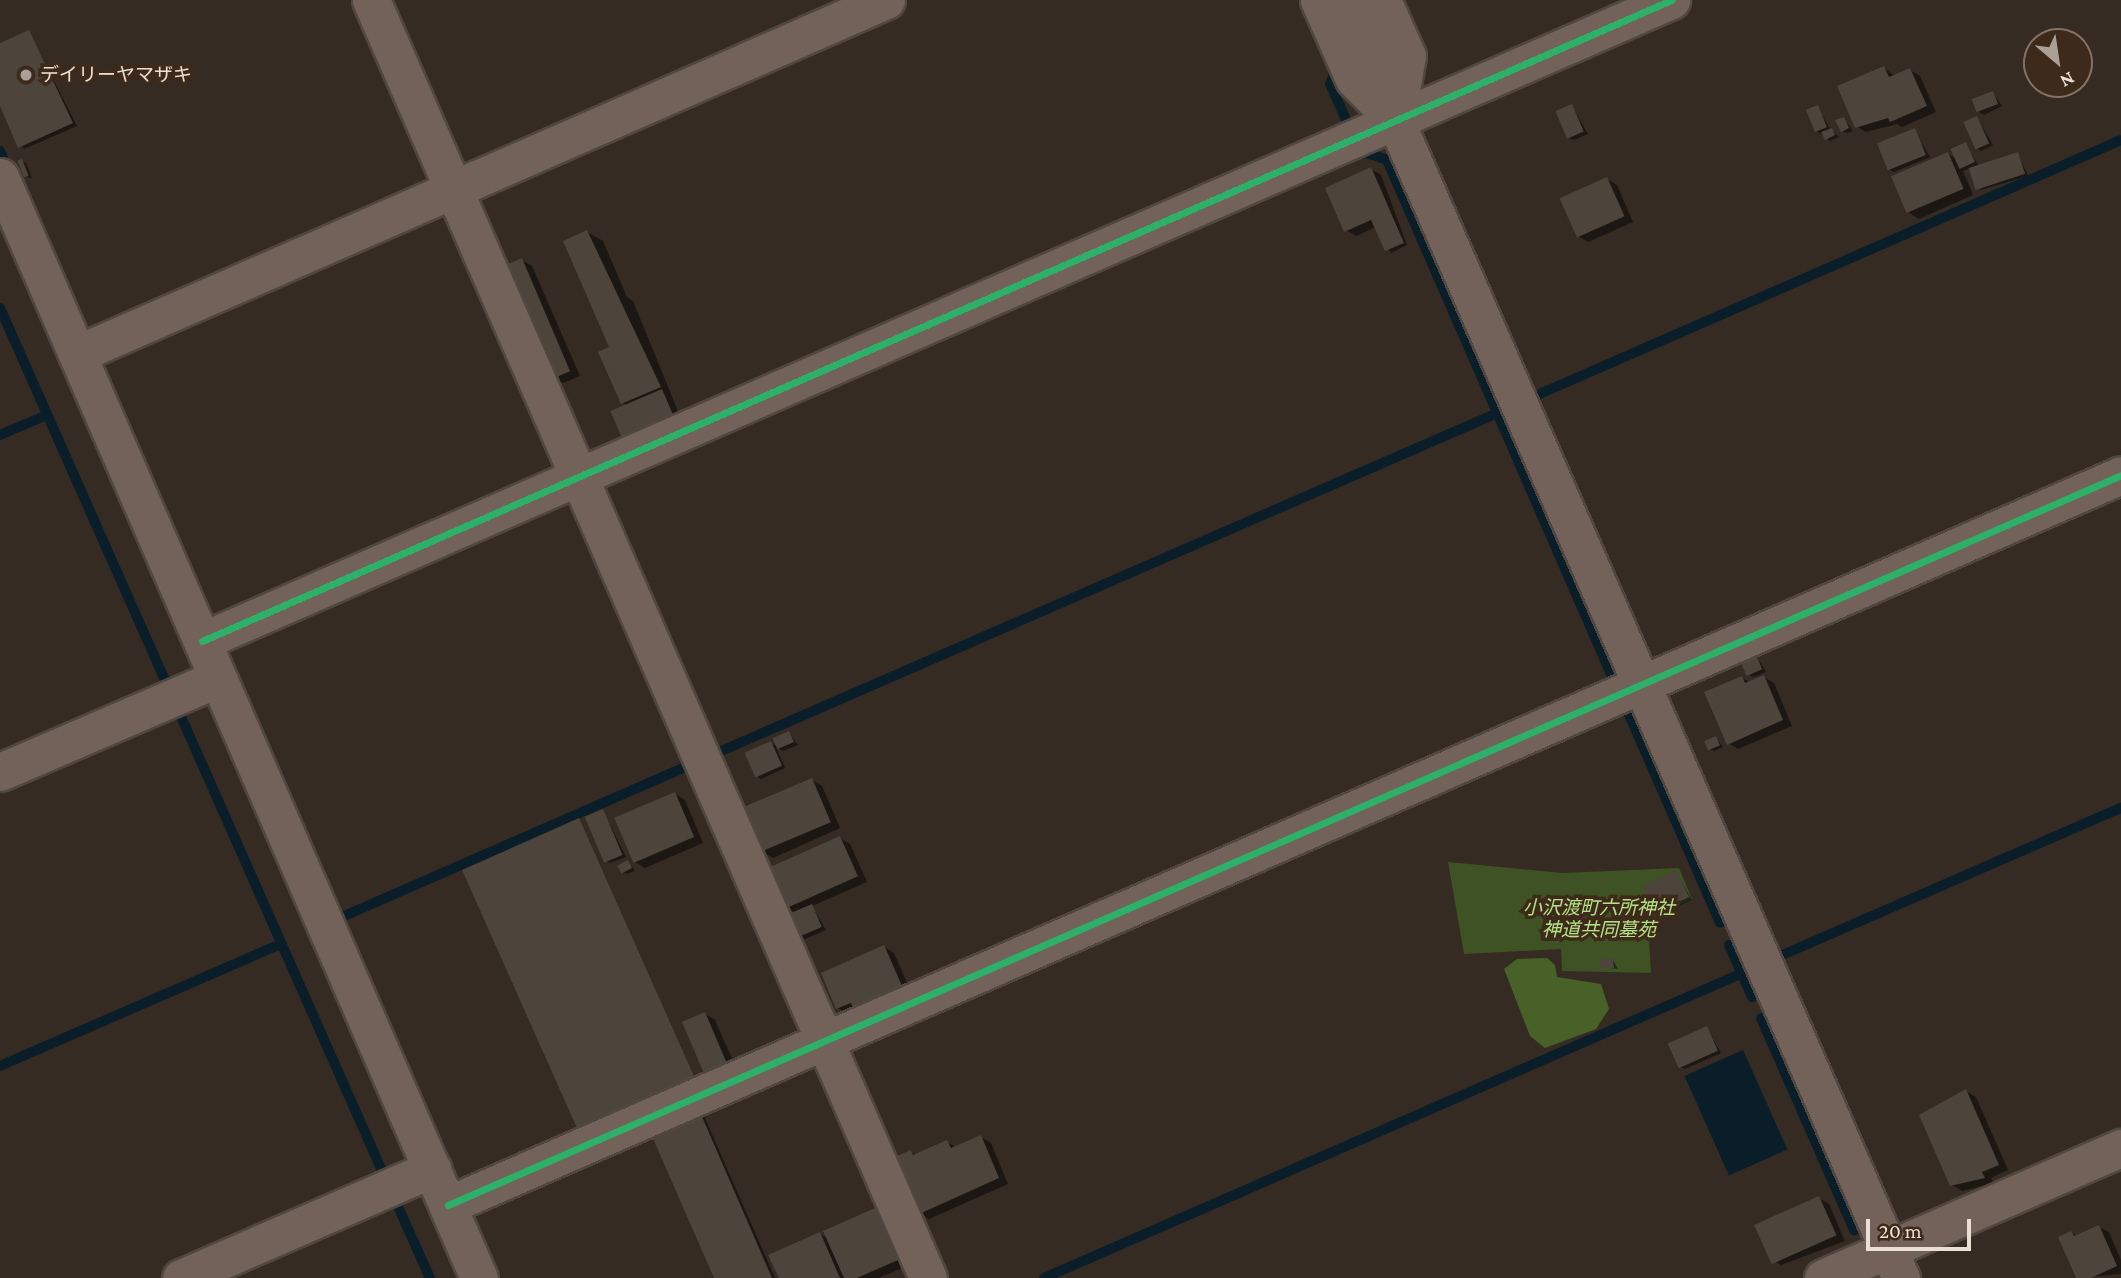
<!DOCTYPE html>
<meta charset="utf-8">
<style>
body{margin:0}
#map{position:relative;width:2121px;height:1278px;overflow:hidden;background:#352b22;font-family:"Crimson Pro","Noto Sans JP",serif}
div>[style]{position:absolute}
.green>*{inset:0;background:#3e5224}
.forest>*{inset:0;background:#486128}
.water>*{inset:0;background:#0a1e2a;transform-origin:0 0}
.shadow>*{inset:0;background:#0007}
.stream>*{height:10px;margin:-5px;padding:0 5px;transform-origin:5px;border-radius:5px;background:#0a1e2a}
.building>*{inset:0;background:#4d443c;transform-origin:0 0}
.roads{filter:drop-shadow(2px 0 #504840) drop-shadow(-2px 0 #504840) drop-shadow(0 2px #504840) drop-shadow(0 -2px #504840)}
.minor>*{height:37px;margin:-18.5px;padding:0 18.5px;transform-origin:18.5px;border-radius:18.5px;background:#726259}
.cycleway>*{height:7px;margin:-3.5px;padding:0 3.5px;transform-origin:3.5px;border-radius:3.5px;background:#2db169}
.dots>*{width:19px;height:19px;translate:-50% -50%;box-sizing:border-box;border:4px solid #3d2a1a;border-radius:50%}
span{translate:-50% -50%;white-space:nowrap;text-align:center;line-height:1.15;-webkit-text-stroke:7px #3d2a1a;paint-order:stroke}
.poi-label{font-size:19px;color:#ebdfd4}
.left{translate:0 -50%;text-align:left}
.park-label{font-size:19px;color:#b3e286;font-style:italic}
.north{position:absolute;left:2023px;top:28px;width:70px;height:70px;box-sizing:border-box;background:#3d2a1a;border:2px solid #837264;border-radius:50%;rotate:151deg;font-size:19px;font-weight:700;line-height:28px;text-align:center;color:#ebdfd4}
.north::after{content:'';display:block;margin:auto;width:24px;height:32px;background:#aba096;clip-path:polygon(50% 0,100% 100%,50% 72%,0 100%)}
.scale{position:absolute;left:1866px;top:1219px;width:105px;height:32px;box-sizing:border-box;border:4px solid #ebdfd4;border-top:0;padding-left:9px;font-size:21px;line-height:24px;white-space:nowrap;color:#ebdfd4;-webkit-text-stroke:5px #3d2a1a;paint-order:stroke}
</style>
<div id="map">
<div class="green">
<div style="clip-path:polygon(1448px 862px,1562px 873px,1679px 868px,1692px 899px,1648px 920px,1651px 973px,1562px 971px,1561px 949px,1464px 954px)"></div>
</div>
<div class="forest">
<div style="clip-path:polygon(1547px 958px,1555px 965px,1557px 977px,1601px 984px,1609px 1009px,1596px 1029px,1545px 1048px,1530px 1036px,1504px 969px,1517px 959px)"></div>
</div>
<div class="water">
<div style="left:1743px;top:1050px;width:109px;height:64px;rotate:66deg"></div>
</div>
<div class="shadow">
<div style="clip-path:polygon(29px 32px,77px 126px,24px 149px,0 102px,0 45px)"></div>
<div style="clip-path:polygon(1884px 68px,1895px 76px,1910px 70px,1920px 76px,1936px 112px,1902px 127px,1897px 124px,1866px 132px,1856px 126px)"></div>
<div style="clip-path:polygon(1993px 93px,2002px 106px,1984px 115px,1979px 112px)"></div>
<div style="clip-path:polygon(1572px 106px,1588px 134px,1574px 140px,1569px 138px)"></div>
<div style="clip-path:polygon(1817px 107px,1831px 130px,1839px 137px,1830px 141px,1817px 131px)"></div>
<div style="clip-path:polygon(1977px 118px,1993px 145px,1981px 151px,1976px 148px)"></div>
<div style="clip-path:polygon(1844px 119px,1853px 131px,1847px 133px,1842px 131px)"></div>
<div style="clip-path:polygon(1914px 130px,1930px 157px,1894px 172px,1890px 170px)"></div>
<div style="clip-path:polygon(1965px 144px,1979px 166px,2018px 154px,2028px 176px,1981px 190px,1971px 168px,1963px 171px,1973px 195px,1919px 219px,1909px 213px,1948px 154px,1957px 159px)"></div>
<div style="clip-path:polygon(21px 161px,26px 163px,32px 178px,25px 177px)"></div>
<div style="clip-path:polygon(1371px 169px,1381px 175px,1407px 245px,1391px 253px,1376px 227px,1356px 236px,1346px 230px)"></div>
<div style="clip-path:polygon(1607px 179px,1617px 185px,1633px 222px,1588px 242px,1578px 236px)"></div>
<div style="clip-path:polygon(587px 232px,603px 241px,627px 297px,633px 301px,684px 426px,622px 403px)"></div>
<div style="clip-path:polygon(521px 260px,532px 266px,580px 376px,563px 383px,552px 378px)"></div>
<div style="clip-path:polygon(1754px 652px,1766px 672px,1754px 677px,1749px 675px)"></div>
<div style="clip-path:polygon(1764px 677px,1774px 683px,1792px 726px,1738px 749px,1728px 743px,1742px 678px,1751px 683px)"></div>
<div style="clip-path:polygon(789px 733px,798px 745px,783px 751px,776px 747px,785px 768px,761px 779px,756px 776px,771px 743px,778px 747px)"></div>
<div style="clip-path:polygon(1716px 738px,1723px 747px,1714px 751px,1709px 749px)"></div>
<div style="clip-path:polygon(812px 780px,822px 786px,840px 828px,773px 858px,763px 852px)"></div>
<div style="clip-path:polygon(675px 794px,685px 800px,703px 843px,645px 868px,635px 862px)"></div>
<div style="clip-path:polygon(603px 811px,626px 857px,610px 863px,606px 861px)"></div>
<div style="clip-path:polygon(579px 820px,695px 1080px,581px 1130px,577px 1127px)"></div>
<div style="clip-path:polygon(840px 838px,850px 844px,867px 882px,812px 906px,826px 930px,803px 940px,798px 938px,796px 913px,785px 907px)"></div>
<div style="clip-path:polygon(628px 861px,635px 871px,627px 874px,622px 871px)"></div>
<div style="clip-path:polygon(1676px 872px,1692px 900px,1660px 914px,1656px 911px)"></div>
<div style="clip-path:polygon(884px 947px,894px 953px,911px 992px,848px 1014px,838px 1008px)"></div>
<div style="clip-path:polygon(1613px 960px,1618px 969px,1602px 967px)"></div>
<div style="clip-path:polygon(705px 1014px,715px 1020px,737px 1070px,716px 1079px)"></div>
<div style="clip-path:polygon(1707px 1028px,1721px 1053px,1685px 1069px,1680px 1067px)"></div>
<div style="clip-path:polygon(1966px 1091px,1976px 1097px,2008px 1170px,1991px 1178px,1994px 1183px,1962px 1191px,1952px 1185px)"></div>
<div style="clip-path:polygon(700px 1114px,704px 1116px,775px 1278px,716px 1278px)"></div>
<div style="clip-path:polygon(981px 1137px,991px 1143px,1008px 1184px,929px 1219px,919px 1213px,911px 1152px,917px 1155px,947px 1142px,957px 1148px)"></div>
<div style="clip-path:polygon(1819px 1198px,1829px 1204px,1845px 1241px,1781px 1265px,1771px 1259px)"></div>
<div style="clip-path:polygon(875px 1210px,885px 1216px,907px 1266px,879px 1278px,781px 1278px,820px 1234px,829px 1239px)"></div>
<div style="clip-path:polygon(2099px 1227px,2109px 1232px,2121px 1260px,2121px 1274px,2078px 1278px,2071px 1233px,2077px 1236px)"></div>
</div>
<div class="stream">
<div style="left:1333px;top:63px;width:8px;rotate:67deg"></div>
<div style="left:1336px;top:70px;width:15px;rotate:113deg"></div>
<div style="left:1330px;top:84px;width:44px;rotate:65.8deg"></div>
<div style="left:0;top:151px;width:22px;rotate:66deg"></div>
<div style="left:1364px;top:152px;width:24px;rotate:19deg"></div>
<div style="left:1387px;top:160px;width:568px;rotate:66.46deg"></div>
<div style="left:0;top:308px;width:410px;rotate:66.1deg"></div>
<div style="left:1535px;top:396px;width:639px;rotate:-23.6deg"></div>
<div style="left:0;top:435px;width:51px;rotate:-23.1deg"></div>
<div style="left:1627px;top:710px;width:232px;rotate:66.4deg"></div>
<div style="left:179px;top:712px;width:504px;rotate:66.13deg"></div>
<div style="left:712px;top:755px;width:862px;rotate:-23.53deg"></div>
<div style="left:335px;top:920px;width:390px;rotate:-23.6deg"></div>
<div style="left:1729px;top:945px;width:57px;rotate:66.1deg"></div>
<div style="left:1780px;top:956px;width:372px;rotate:-23.5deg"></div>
<div style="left:1761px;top:1018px;width:232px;rotate:66.3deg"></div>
<div style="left:0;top:1066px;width:306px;rotate:-23.5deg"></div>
<div style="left:396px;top:1202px;width:83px;rotate:65.9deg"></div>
<div style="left:1044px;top:1278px;width:767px;rotate:-23.59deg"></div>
</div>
<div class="building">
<div style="clip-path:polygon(29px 30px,73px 123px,18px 148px,0 106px,0 43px)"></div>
<div style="clip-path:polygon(1884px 66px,1889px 77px,1910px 68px,1927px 106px,1890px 122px,1888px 118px,1855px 128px,1837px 86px)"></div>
<div style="left:1993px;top:91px;width:14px;height:23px;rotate:69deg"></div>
<div style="left:1572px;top:104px;width:30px;height:18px;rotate:67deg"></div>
<div style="left:1818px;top:105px;width:24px;height:13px;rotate:68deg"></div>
<div style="left:1977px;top:116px;width:30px;height:15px;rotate:66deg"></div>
<div style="clip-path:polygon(1844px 117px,1849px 128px,1841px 132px,1835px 120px)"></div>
<div style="clip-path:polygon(1832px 128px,1835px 135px,1825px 140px,1821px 132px)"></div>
<div style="left:1915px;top:128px;width:29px;height:41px;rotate:68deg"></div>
<div style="left:1966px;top:142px;width:22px;height:17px;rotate:66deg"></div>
<div style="left:1948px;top:152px;width:40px;height:62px;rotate:67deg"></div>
<div style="left:2018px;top:152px;width:23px;height:52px;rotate:72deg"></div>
<div style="left:22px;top:159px;width:18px;height:5px;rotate:68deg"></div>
<div style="clip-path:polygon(1371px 167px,1404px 243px,1385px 251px,1371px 220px,1344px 232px,1325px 188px)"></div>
<div style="left:1607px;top:177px;width:43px;height:52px;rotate:66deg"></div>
<div style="clip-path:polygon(587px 230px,661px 387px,621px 404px,598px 352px,609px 347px,563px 241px)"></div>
<div style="left:522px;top:258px;width:123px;height:22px;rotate:67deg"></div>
<div style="left:662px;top:389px;width:34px;height:56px;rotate:67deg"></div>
<div style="left:1754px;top:650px;width:21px;height:17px;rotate:67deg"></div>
<div style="clip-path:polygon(1764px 675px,1783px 720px,1727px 745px,1704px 692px,1742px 676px,1745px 683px)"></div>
<div style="left:789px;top:731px;width:12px;height:18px;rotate:66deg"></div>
<div style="left:1716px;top:736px;width:10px;height:13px;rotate:66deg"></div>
<div style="left:771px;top:741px;width:27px;height:29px;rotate:66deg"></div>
<div style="left:812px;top:778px;width:48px;height:76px;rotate:67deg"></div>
<div style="left:675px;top:792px;width:49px;height:66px;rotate:67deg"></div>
<div style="left:603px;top:809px;width:50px;height:20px;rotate:67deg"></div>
<div style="left:579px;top:818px;width:283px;height:128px;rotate:66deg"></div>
<div style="left:840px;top:836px;width:44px;height:80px;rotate:66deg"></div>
<div style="left:628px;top:860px;width:9px;height:12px;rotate:63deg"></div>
<div style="left:1676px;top:870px;width:30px;height:37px;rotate:64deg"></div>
<div style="left:812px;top:904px;width:25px;height:28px;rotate:67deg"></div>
<div style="clip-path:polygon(884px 945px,902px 986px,853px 1008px,851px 1003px,836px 1009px,821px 973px)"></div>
<div style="clip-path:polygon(1613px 958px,1614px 968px,1600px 968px,1600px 959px)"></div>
<div style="left:705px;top:1012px;width:56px;height:25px;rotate:67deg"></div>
<div style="left:1707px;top:1026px;width:27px;height:43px;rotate:66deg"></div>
<div style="clip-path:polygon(1966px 1089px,1999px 1165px,1982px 1172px,1985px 1178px,1950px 1186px,1919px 1115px)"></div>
<div style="clip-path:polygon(700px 1112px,772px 1278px,714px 1278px,651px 1134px)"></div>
<div style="clip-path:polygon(981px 1135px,999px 1178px,917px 1215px,892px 1158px,911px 1150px,913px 1155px,947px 1140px,951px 1148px)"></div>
<div style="left:1819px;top:1196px;width:43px;height:71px;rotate:66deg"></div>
<div style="clip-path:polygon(875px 1208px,898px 1260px,857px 1278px,844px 1278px,823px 1231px)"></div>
<div style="clip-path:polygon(2099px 1225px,2117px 1266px,2091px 1278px,2076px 1278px,2058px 1237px,2071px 1231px,2074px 1236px)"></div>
<div style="clip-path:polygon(820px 1232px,840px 1278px,779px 1278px,768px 1255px)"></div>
</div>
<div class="roads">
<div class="minor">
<div style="left:371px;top:0;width:1394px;rotate:66.45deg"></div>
<div style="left:1319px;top:0;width:86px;rotate:66.1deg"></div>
<div style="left:1354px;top:79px;width:54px;rotate:45deg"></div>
<div style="left:1351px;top:0;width:73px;rotate:66.6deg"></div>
<div style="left:1380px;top:67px;width:55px;rotate:74.2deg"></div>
<div style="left:1395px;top:120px;width:1264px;rotate:66.4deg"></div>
<div style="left:1382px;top:0;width:61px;rotate:65.9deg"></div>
<div style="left:1407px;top:56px;width:57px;rotate:100.1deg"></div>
<div style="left:0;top:177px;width:1201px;rotate:66.49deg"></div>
<div style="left:77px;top:354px;width:883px;rotate:-23.63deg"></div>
<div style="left:202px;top:641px;width:1603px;rotate:-23.57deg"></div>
<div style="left:0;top:772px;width:237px;rotate:-23.3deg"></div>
<div style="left:448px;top:1205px;width:1825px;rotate:-23.57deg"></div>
<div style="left:181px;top:1278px;width:274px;rotate:-23.5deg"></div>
<div style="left:1823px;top:1278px;width:325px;rotate:-23.6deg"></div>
</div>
</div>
<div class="cycleway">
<div style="left:202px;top:641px;width:1603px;rotate:-23.57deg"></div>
<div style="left:448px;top:1205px;width:1825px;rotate:-23.57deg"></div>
</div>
<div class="dots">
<div style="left:26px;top:75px;background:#aba096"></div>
</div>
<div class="poi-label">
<span class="left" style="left:40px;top:75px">デイリーヤマザキ</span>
</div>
<div class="park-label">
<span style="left:1599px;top:919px">小沢渡町六所神社<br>神道共同墓苑</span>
</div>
<div class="north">N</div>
<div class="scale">20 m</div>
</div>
